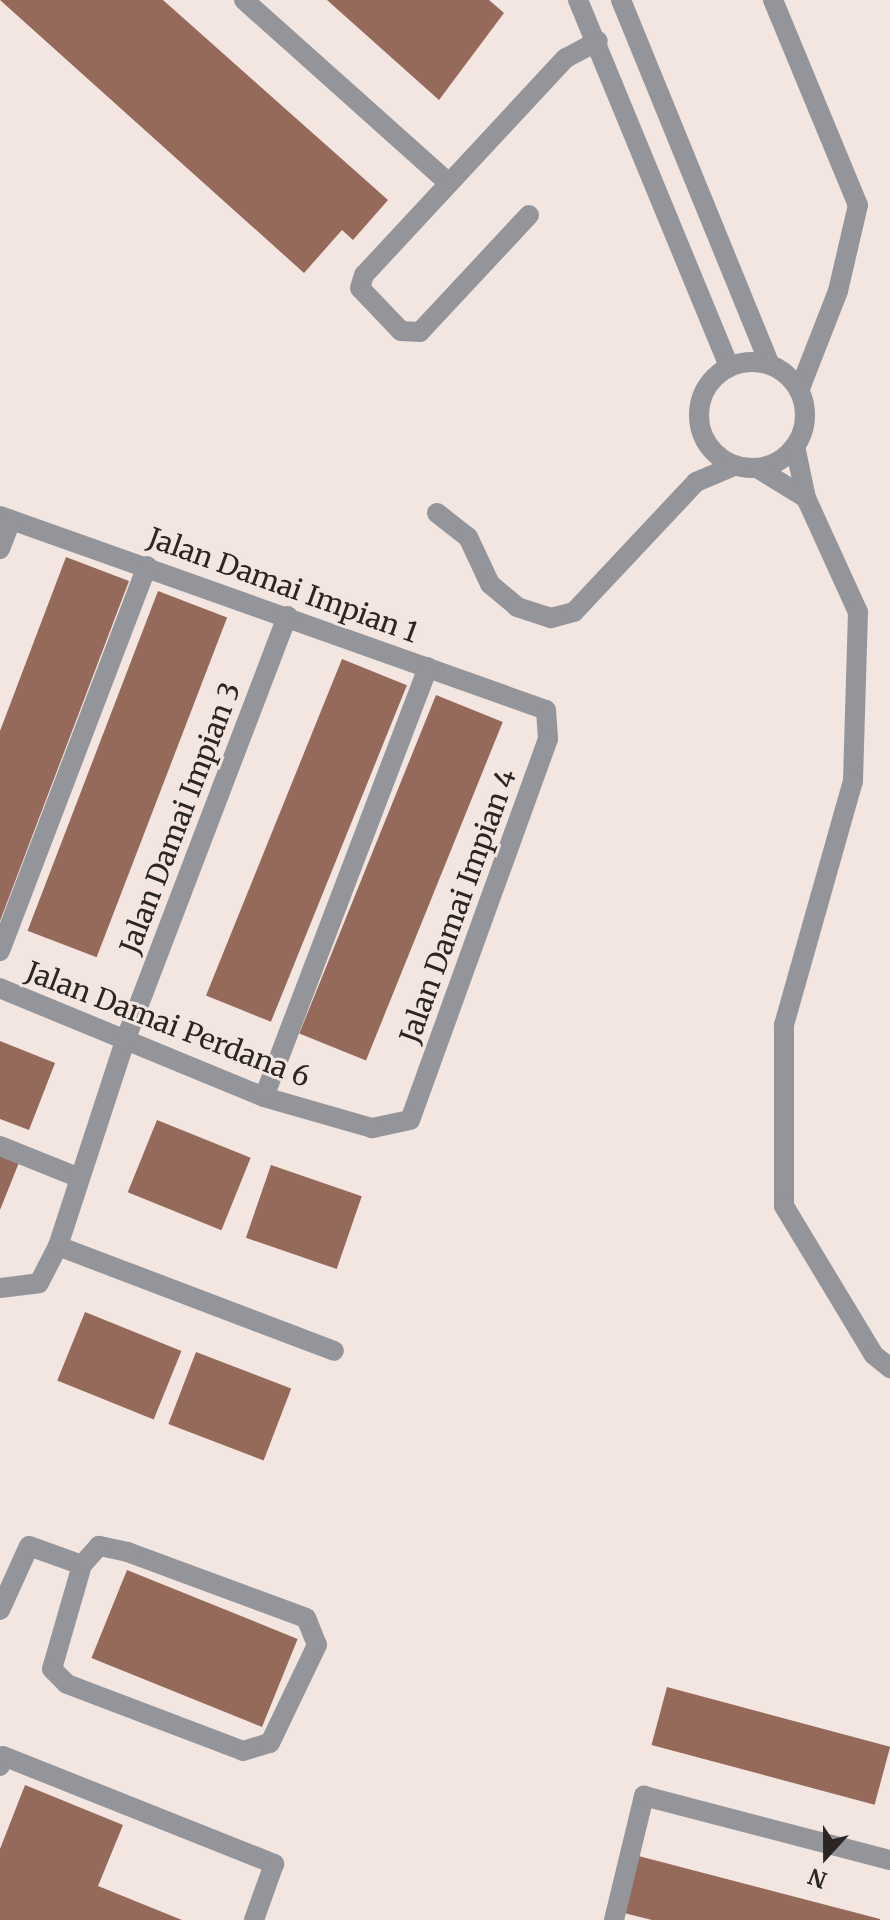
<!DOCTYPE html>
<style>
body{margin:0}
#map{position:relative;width:890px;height:1920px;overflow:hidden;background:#f3e5e0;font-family:Merriweather,serif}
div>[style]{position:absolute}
.building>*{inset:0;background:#956a5a;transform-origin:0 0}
.minor>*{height:20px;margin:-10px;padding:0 10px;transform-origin:10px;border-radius:10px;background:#94959b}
.minor>.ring{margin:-10px;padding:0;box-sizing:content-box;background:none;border:20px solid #94959b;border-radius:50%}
span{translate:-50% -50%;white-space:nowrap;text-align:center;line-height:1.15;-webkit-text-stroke:6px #f3e5e0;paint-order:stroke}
.street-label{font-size:28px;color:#2b2624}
.north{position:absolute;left:786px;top:1816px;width:80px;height:80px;-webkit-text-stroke:6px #f3e5e0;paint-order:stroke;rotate:201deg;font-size:22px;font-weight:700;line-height:32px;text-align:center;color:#2b2624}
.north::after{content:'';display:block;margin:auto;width:28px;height:36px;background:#2b2624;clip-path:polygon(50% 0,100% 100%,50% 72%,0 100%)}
</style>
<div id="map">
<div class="building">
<div style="clip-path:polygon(0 0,163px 0,388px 200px,353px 240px,342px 230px,304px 273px)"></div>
<div style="clip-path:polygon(327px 0,489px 0,504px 13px,439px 100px)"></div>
<div style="clip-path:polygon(66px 557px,129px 581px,0 921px,0 731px)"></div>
<div style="left:158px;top:591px;width:74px;height:364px;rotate:21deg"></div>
<div style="left:342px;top:659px;width:70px;height:363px;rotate:22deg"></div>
<div style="left:436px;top:695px;width:72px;height:365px;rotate:22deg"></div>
<div style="clip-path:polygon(0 1041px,55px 1063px,29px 1130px,0 1119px)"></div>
<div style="left:157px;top:1120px;width:101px;height:78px;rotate:22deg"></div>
<div style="clip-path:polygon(0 1153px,20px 1160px,0 1210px)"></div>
<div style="left:271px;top:1165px;width:96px;height:77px;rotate:19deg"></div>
<div style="left:85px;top:1312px;width:104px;height:74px;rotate:22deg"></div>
<div style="left:196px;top:1352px;width:102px;height:77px;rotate:21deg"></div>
<div style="left:127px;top:1570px;width:184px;height:95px;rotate:22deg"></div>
<div style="left:667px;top:1687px;width:231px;height:60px;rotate:15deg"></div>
<div style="clip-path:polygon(25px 1785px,123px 1825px,98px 1886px,182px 1920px,0 1920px,0 1849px)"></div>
<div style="clip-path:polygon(627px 1853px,880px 1919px,880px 1920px,652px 1920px,612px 1910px)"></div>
</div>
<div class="minor">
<div style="left:244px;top:0;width:275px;rotate:41.8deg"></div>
<div style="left:578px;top:0;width:397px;rotate:67.6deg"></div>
<div style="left:621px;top:0;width:394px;rotate:67.8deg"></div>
<div style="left:773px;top:0;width:222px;rotate:67.5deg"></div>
<div style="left:858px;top:205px;width:88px;rotate:103.1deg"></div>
<div style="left:838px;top:291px;width:107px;rotate:111.3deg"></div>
<div style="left:529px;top:215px;width:160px;rotate:133deg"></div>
<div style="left:420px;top:332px;width:19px;rotate:-177deg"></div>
<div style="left:401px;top:331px;width:59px;rotate:-133.6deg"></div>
<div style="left:360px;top:288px;width:14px;rotate:-73deg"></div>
<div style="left:364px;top:275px;width:296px;rotate:-47.1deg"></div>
<div style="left:566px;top:58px;width:36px;rotate:-28deg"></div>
<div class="ring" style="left:699px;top:362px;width:86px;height:86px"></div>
<div style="left:795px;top:446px;width:53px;rotate:78.1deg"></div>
<div style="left:806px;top:498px;width:125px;rotate:65.5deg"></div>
<div style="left:858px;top:612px;width:169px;rotate:91.7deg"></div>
<div style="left:853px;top:781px;width:254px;rotate:105.8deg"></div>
<div style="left:784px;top:1025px;width:181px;rotate:90deg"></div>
<div style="left:784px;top:1206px;width:174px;rotate:58.9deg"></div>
<div style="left:874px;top:1355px;width:21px;rotate:39deg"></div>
<div style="left:757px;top:468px;width:57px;rotate:31.5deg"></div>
<div style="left:437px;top:513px;width:39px;rotate:38deg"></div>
<div style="left:468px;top:537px;width:52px;rotate:64.9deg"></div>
<div style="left:490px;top:584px;width:35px;rotate:40deg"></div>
<div style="left:517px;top:607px;width:36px;rotate:18deg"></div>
<div style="left:551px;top:618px;width:24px;rotate:-15deg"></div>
<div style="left:574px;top:612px;width:178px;rotate:-46.8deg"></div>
<div style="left:696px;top:482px;width:43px;rotate:-23deg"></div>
<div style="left:0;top:516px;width:579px;rotate:19.56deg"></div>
<div style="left:546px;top:710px;width:29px;rotate:86deg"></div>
<div style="left:548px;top:739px;width:405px;rotate:109.9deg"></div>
<div style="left:410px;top:1120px;width:39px;rotate:168deg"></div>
<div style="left:372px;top:1128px;width:112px;rotate:-164deg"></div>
<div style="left:264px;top:1097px;width:286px;rotate:-157.6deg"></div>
<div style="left:0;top:549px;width:31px;rotate:-69deg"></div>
<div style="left:0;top:951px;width:412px;rotate:-69.1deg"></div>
<div style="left:264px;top:1097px;width:460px;rotate:-69.1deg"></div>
<div style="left:0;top:1146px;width:86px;rotate:21.8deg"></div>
<div style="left:58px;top:1246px;width:295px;rotate:20.8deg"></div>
<div style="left:0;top:1288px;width:39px;rotate:-7deg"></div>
<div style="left:39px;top:1283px;width:42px;rotate:-62.8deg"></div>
<div style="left:58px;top:1246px;width:216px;rotate:-71.9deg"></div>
<div style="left:125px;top:1041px;width:455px;rotate:-69.1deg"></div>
<div style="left:0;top:1610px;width:70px;rotate:-65.6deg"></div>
<div style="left:29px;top:1546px;width:56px;rotate:19.7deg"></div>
<div style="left:82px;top:1565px;width:108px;rotate:106.1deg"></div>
<div style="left:52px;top:1669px;width:21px;rotate:45deg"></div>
<div style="left:67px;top:1684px;width:188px;rotate:20.8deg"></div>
<div style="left:243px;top:1751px;width:28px;rotate:-17deg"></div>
<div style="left:270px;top:1743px;width:109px;rotate:-64.4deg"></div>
<div style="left:317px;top:1645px;width:29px;rotate:-112deg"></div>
<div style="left:306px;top:1618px;width:190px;rotate:-159.7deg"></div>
<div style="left:128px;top:1552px;width:30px;rotate:-168deg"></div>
<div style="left:99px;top:1546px;width:25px;rotate:132deg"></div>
<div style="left:0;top:1766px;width:10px;rotate:-73deg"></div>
<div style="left:3px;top:1756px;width:292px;rotate:21.7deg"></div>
<div style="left:274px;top:1864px;width:59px;rotate:109.7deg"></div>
<div style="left:614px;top:1920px;width:128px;rotate:-76.4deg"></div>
<div style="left:644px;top:1796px;width:254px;rotate:14.6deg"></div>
</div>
<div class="street-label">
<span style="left:283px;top:585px;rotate:20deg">Jalan Damai Impian 1</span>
<span style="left:180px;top:818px;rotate:-69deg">Jalan Damai Impian 3</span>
<span style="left:458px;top:906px;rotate:-70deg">Jalan Damai Impian 4</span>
<span style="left:168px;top:1024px;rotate:21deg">Jalan Damai Perdana 6</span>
</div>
<div class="north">N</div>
</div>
